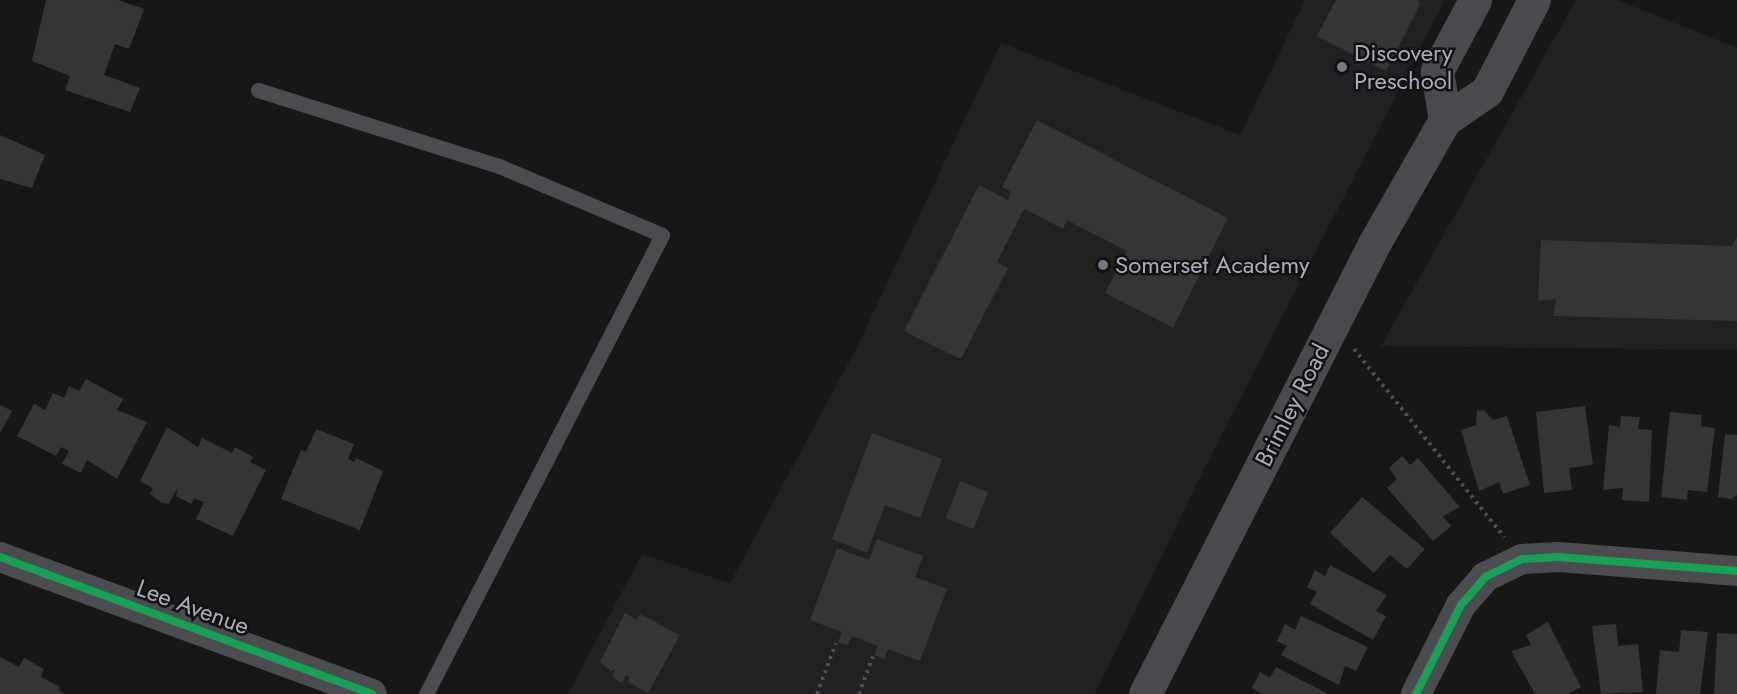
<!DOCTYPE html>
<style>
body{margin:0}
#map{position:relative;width:1737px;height:694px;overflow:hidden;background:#171717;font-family:Jost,sans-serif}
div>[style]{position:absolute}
.built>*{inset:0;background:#212123}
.green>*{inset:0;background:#1d241e}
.building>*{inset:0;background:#353536;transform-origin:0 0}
.path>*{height:4px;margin-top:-2px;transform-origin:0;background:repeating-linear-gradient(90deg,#4d4e52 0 3px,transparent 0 7.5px)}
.lane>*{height:15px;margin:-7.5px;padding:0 7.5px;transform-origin:7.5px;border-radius:7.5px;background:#4b4c50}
.street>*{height:30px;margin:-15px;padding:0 15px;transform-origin:15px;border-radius:15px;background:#4b4c50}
.secondary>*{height:33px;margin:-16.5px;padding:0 16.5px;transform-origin:16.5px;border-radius:16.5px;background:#4a4a4e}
.cycleway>*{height:8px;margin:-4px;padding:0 4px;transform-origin:4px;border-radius:4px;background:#1a9f57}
.dots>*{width:16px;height:16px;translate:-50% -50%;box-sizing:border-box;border:3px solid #111113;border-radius:50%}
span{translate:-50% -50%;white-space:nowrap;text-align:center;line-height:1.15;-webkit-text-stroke:5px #111113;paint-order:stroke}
.poi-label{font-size:24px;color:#a8adb8}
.left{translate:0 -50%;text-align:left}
.street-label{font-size:24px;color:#a8adb8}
</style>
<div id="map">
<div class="built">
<div style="clip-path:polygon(1305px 0,1445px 0,1201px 475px,1095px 694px,568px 694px,642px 554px,730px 583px,855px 351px,1001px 43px,1240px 135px)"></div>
<div style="clip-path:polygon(1576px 0,1617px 0,1737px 48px,1737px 350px,1381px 346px)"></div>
</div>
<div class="green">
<div style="clip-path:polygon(1025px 215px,1064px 232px,1068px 226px,1121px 253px,1099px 294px,1172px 332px,1166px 344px,1137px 330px,1126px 348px,1000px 291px,1013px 263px,1003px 257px)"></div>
<div style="clip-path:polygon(1148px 338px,1160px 346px,1162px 353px,1140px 392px,1134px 392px,1123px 387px,1114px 375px,1114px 363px,1118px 354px)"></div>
</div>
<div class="building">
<div style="clip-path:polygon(46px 0,118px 0,144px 9px,129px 49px,115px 44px,104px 75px,140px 88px,130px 112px,65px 90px,70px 76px,32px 61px)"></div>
<div style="clip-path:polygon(1336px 0,1418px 0,1420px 5px,1386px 71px,1317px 36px)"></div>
<div style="clip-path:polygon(1037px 120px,1228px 218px,1173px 328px,1105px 293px,1127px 251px,1067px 220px,1063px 229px,1024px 209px,997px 262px,1008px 268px,961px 359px,904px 331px,979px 185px,1008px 200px,1011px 192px,1002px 187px)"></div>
<div style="clip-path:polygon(0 135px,45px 155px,32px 188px,0 179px)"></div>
<div style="clip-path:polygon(1737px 237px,1737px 321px,1553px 316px,1556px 299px,1538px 301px,1541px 240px,1732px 246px)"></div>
<div style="clip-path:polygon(86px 379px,123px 399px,117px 410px,147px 422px,117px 479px,87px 460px,81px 473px,62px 464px,69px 451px,61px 447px,56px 456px,17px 436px,34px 404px,45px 410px,53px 393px,64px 398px,69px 386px,79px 391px)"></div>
<div style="clip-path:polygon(0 405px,12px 411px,0 434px)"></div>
<div style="clip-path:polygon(1585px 406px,1593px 465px,1569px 468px,1572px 490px,1544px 493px,1536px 412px)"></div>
<div style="clip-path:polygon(1484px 410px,1493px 420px,1507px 416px,1530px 485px,1503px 494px,1499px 482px,1479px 491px,1461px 430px,1476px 425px,1477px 411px)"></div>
<div style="clip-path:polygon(1670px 412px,1702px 415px,1701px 426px,1715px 428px,1707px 492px,1688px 490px,1687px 500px,1661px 497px)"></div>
<div style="clip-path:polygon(1621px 416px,1640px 417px,1638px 429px,1652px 430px,1649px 502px,1622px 500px,1623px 488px,1603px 490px,1609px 425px,1620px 427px)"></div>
<div style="clip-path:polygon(167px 427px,198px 447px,202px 438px,232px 453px,235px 447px,253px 457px,250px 462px,266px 470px,233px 536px,196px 519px,204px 502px,194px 498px,191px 504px,176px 496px,178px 487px,169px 504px,162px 503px,150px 494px,153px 488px,140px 481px)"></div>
<div style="clip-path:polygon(316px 429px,354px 444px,348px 459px,354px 462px,356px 458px,383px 471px,360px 530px,281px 499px,301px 450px,306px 452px)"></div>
<div style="clip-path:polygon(872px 433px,942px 459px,920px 518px,885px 505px,867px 553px,832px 539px)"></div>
<div style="clip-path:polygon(1725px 434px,1737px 435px,1737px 495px,1732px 499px,1718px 497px)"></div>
<div style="clip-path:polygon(1402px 456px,1410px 465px,1418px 458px,1460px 507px,1443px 516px,1451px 526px,1433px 541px,1387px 488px,1397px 479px,1389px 468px)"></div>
<div style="left:960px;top:481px;width:30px;height:40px;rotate:21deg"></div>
<div style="clip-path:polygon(1362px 497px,1425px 549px,1407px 569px,1390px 555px,1374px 573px,1330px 533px)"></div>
<div style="clip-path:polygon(877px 539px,923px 556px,915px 577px,947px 589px,920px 661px,888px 649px,884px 659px,874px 655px,878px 646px,852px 636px,848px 645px,838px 642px,842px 632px,810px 620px,837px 548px,869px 560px)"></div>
<div style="clip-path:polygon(1330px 565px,1387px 595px,1376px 611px,1386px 616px,1373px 640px,1310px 604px,1317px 592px,1307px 587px,1315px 570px,1325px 576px)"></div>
<div style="clip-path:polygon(625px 613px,637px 620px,640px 614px,680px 635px,648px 693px,628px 682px,630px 678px,626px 675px,622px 683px,612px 677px,616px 669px,611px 671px,600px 662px)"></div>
<div style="clip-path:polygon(1301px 616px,1368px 647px,1356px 671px,1345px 666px,1339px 685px,1281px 655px,1287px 646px,1277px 641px,1285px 624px,1295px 630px)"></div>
<div style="clip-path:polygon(1548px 622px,1581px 687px,1568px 694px,1535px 694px,1511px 651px,1531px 645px,1526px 635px)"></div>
<div style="clip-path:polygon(1616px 624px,1618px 646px,1638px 644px,1643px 692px,1601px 694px,1592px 626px)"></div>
<div style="clip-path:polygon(1681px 630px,1708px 632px,1700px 694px,1656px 694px,1660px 650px,1679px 652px)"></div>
<div style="clip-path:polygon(1717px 633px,1737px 634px,1737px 694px,1714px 694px)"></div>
<div style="clip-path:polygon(0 657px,19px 667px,24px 658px,44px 669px,41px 677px,60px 687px,58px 690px,65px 694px,0 694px)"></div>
<div style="clip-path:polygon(1276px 667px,1328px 694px,1262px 694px,1252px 688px,1260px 672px,1270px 678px)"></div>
</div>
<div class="path">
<div style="left:1354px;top:349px;width:241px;rotate:51.4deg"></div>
<div style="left:817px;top:694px;width:54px;rotate:-69.6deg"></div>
<div style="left:859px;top:694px;width:40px;rotate:-69.8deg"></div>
</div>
<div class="lane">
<div style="left:258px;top:90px;width:253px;rotate:17.5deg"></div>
<div style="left:499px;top:166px;width:177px;rotate:22.9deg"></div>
<div style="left:662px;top:235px;width:516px;rotate:117.21deg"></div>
</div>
<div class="street">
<div style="left:0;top:557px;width:396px;rotate:20.2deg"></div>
<div style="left:1416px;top:694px;width:100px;rotate:-63.2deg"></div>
<div style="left:1461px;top:605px;width:37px;rotate:-49deg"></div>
<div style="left:1485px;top:577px;width:41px;rotate:-25.9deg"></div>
<div style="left:1522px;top:559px;width:37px;rotate:-3deg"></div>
<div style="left:1559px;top:557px;width:179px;rotate:4.5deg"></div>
</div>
<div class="secondary">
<div style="left:1445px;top:120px;width:50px;rotate:-99.3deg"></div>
<div style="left:1437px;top:71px;width:81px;rotate:-61.8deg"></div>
<div style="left:1145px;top:694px;width:507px;rotate:-63.03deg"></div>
<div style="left:1375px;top:242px;width:141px;rotate:-60.2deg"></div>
<div style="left:1445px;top:120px;width:51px;rotate:-34.6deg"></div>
<div style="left:1487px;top:91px;width:102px;rotate:-62.7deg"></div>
</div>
<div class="cycleway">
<div style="left:0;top:557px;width:396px;rotate:20.2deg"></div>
<div style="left:1416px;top:694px;width:100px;rotate:-63.2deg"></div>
<div style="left:1461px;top:605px;width:37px;rotate:-49deg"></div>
<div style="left:1485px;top:577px;width:41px;rotate:-25.9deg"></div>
<div style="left:1522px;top:559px;width:37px;rotate:-3deg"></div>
<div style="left:1559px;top:557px;width:179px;rotate:4.5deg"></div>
</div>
<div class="dots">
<div style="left:1342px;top:67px;background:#757880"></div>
<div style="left:1103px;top:265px;background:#757880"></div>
</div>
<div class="poi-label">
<span class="left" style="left:1354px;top:67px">Discovery<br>Preschool</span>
<span class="left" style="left:1115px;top:265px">Somerset Academy</span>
</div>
<div class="street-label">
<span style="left:1292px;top:405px;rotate:-63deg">Brimley Road</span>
<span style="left:193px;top:607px;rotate:20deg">Lee Avenue</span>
</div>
</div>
